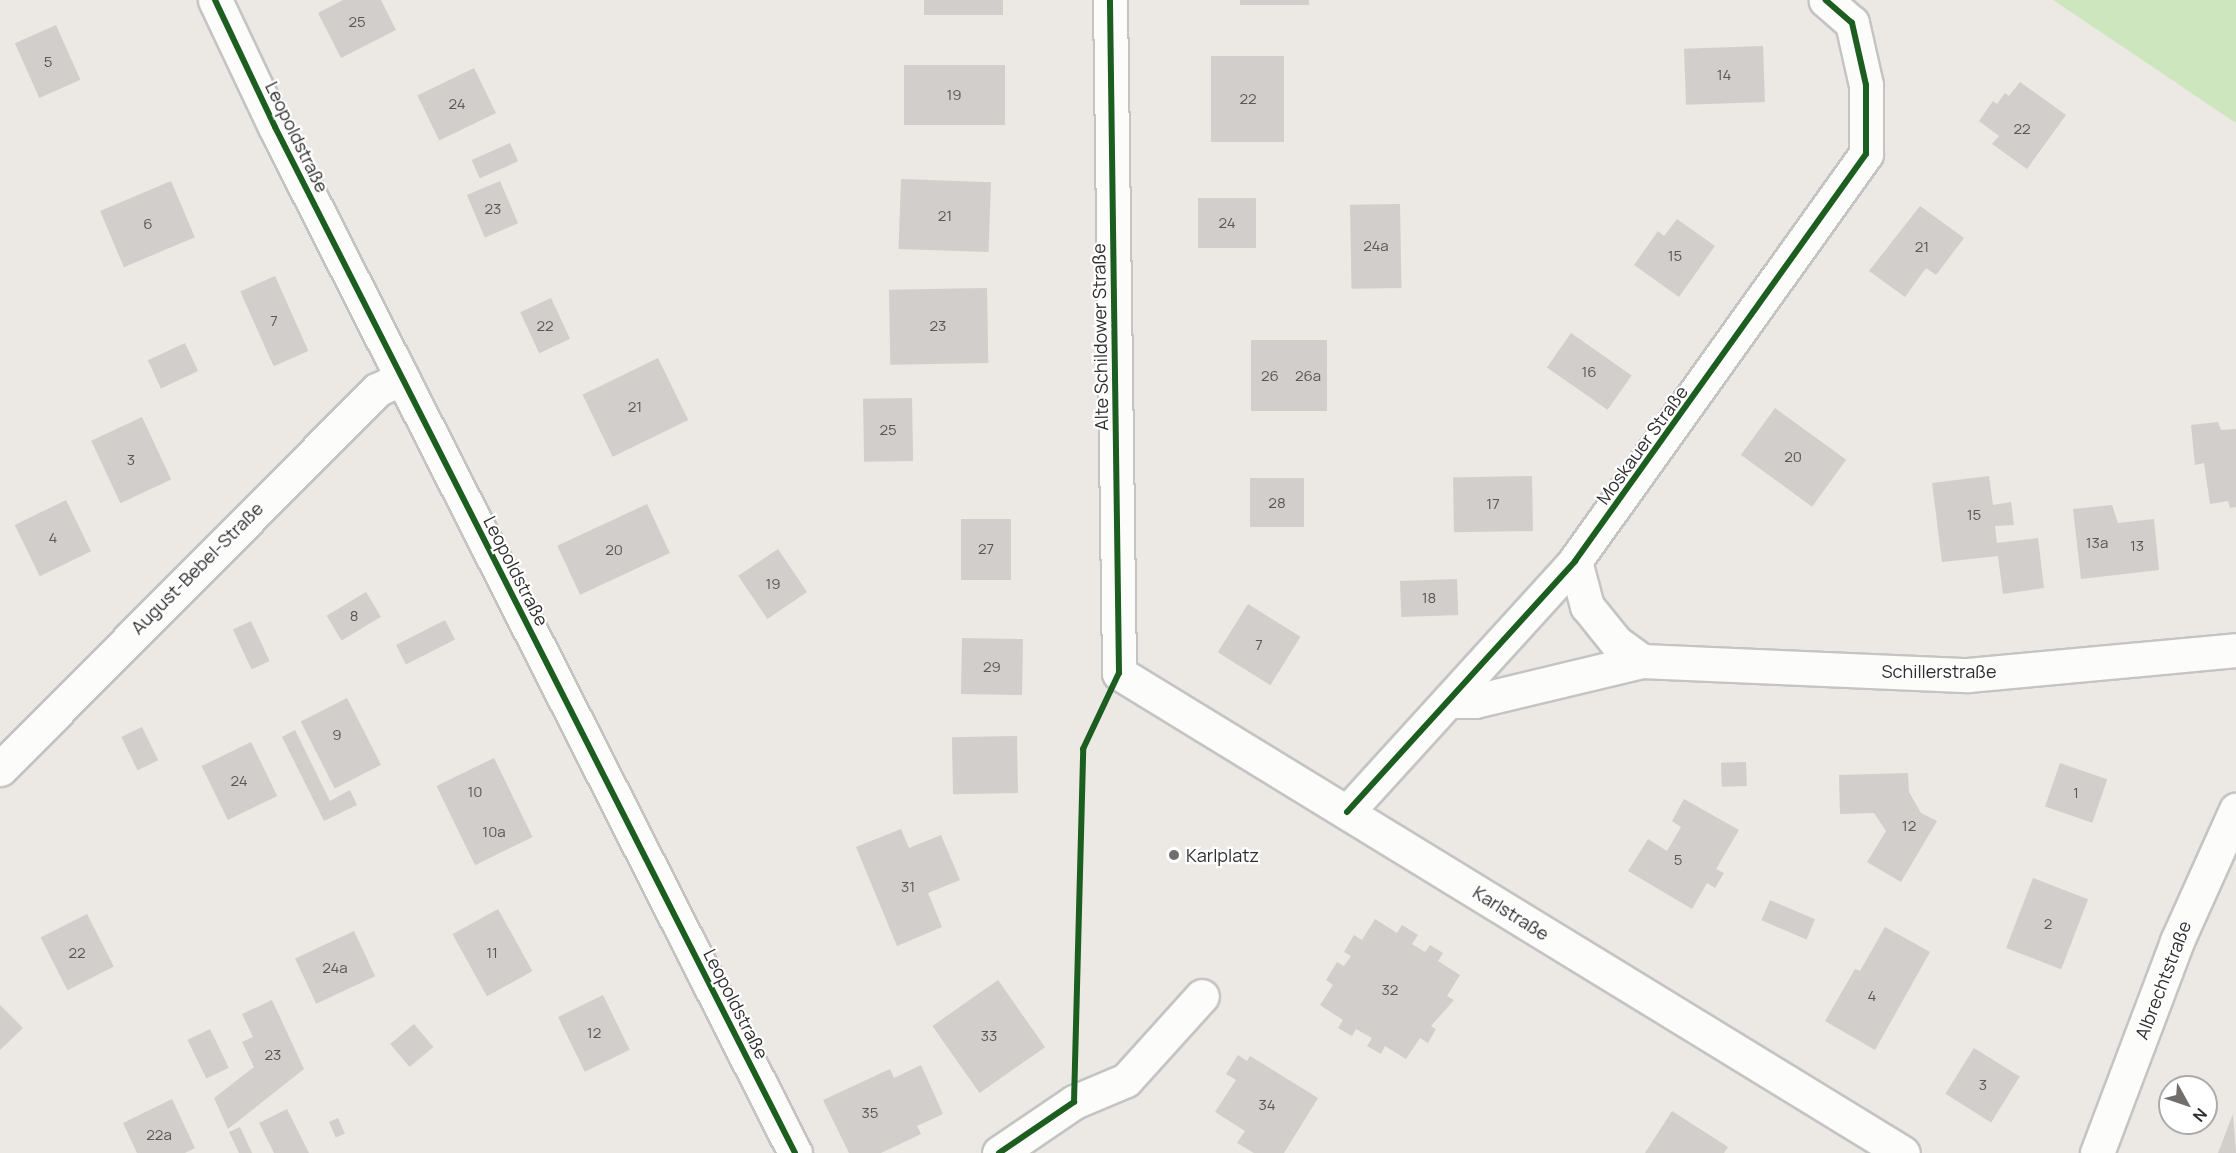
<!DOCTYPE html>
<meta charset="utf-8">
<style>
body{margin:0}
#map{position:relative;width:2236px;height:1153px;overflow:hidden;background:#ece8e4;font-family:Manrope,sans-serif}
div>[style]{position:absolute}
.green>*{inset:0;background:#cee6be}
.building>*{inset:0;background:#d1cecb;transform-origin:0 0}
.roads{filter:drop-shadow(2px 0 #c5c4c5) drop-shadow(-2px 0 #c5c4c5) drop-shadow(0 2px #c5c4c5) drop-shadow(0 -2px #c5c4c5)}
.minor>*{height:33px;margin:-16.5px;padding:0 16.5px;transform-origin:16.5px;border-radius:16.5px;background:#fcfcfb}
.cycleway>*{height:6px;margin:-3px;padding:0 3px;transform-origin:3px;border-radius:3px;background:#1b5e20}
.dots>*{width:16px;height:16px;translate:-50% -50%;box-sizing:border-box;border:3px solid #fff;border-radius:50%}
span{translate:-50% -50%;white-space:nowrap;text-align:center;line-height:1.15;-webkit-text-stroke:4.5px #fff;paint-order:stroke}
.number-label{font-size:15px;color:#585857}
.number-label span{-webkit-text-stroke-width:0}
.street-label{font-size:18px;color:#2e2e2e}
.poi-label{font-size:18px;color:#2e2e2e}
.left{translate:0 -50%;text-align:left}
.north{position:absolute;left:2158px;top:1075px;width:60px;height:60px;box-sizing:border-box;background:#fff;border:2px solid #ababab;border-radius:50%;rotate:130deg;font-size:16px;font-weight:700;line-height:24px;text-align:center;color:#2e2e2e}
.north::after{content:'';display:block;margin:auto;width:21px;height:27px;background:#706f6e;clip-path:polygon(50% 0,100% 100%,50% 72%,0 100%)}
</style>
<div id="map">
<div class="green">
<div style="clip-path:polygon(2053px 0,2236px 0,2236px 123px)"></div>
</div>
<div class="building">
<div style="clip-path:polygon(343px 0,381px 0,396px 30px,341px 58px,318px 13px)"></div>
<div style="left:924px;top:0;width:79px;height:15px"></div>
<div style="left:1240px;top:0;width:69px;height:5px"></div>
<div style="left:56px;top:25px;width:60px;height:45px;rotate:66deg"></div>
<div style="left:1763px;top:46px;width:56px;height:79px;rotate:88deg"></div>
<div style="left:1211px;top:56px;width:73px;height:86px"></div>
<div style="left:904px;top:65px;width:101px;height:60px"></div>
<div style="left:474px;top:68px;width:50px;height:63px;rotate:64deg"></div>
<div style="clip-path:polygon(2020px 82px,2066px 115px,2027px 169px,1992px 144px,1999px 136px,1979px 121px,1993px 101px,1997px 104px,2005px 93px,2009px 96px)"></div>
<div style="left:510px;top:143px;width:20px;height:42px;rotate:66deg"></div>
<div style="left:901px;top:179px;width:90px;height:70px;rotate:2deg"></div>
<div style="left:171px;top:181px;width:61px;height:77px;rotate:67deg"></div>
<div style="left:500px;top:181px;width:46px;height:36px;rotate:67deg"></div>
<div style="left:1198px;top:198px;width:58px;height:50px"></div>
<div style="left:1400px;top:204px;width:84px;height:50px;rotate:89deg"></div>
<div style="clip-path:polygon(1920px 206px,1964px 238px,1936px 275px,1926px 268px,1905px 297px,1869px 271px)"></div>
<div style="clip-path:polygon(1677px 219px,1715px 246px,1679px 297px,1634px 265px,1658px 231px,1664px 236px)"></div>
<div style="left:275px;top:276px;width:82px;height:38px;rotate:66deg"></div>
<div style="left:987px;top:288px;width:75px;height:98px;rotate:89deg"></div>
<div style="left:551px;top:298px;width:45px;height:34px;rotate:65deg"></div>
<div style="left:1571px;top:333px;width:74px;height:42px;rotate:35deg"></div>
<div style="left:1251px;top:340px;width:76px;height:71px"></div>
<div style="left:185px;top:343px;width:31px;height:41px;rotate:65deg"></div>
<div style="left:658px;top:358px;width:69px;height:84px;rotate:64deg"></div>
<div style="left:912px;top:398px;width:63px;height:49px;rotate:89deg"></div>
<div style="left:1775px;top:408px;width:88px;height:58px;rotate:36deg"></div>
<div style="left:142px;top:417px;width:69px;height:56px;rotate:65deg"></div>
<div style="clip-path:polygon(2218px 422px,2221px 430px,2236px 429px,2236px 507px,2230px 508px,2228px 501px,2210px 504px,2204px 463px,2195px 465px,2191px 425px)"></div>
<div style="left:1532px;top:476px;width:55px;height:79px;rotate:89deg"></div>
<div style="clip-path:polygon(1989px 476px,1993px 505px,2011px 502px,2014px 525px,1995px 526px,1997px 543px,2038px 538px,2044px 588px,2003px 594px,1998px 556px,1942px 562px,1932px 483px)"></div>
<div style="left:1250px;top:478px;width:54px;height:49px"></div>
<div style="left:66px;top:500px;width:57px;height:57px;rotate:64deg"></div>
<div style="left:647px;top:504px;width:54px;height:99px;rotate:65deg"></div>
<div style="clip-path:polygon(2112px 505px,2118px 523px,2154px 519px,2159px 570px,2081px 579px,2073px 509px)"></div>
<div style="left:961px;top:519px;width:50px;height:61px"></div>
<div style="left:778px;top:549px;width:52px;height:48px;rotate:56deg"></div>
<div style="left:1457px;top:579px;width:36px;height:57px;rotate:88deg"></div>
<div style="left:366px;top:592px;width:29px;height:46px;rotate:59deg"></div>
<div style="left:1248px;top:604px;width:62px;height:57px;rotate:32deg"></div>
<div style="left:445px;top:620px;width:22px;height:55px;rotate:63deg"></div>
<div style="left:251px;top:621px;width:44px;height:20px;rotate:65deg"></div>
<div style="left:962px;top:638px;width:61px;height:56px;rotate:1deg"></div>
<div style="left:347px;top:698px;width:75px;height:52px;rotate:63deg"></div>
<div style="left:142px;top:727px;width:37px;height:23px;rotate:64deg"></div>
<div style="clip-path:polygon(295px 730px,330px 801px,350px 790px,357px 805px,324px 821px,282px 737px)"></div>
<div style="left:1017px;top:736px;width:57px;height:65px;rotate:89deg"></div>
<div style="left:251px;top:742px;width:60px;height:55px;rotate:64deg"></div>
<div style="left:494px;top:758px;width:88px;height:64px;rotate:64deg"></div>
<div style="left:1746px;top:762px;width:24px;height:25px;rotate:88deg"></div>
<div style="left:2060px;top:763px;width:50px;height:46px;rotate:19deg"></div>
<div style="clip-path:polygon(1908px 773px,1909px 792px,1921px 813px,1937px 821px,1901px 882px,1867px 862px,1886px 831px,1874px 813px,1840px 814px,1839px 775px)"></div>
<div style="clip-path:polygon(1684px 799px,1739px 830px,1716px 869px,1724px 873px,1715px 888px,1707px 883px,1692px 909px,1628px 871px,1648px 839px,1667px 851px,1681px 827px,1672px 821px)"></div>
<div style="clip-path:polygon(901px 829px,909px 848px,941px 835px,960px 880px,928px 893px,942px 927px,897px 946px,856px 847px)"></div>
<div style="left:2033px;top:878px;width:59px;height:75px;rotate:21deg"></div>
<div style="left:1770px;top:900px;width:49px;height:22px;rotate:23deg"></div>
<div style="left:498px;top:909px;width:71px;height:52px;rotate:61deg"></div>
<div style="left:87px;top:914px;width:59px;height:52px;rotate:63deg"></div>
<div style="clip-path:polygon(1375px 919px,1397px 933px,1402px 925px,1418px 935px,1412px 944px,1425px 952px,1430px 945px,1443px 953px,1438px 961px,1460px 975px,1447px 996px,1454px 1000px,1431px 1026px,1436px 1029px,1428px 1043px,1420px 1038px,1406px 1059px,1385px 1046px,1381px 1054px,1367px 1046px,1372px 1038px,1356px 1029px,1352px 1036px,1338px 1028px,1343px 1020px,1320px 1005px,1333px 985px,1326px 980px,1337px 962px,1344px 966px,1351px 956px,1344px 952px,1354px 935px,1362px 940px)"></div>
<div style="clip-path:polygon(1885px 927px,1930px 952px,1875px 1050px,1825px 1021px,1855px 969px,1860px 971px)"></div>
<div style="left:354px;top:931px;width:50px;height:65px;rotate:65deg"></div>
<div style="left:998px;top:980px;width:82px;height:80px;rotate:55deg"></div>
<div style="left:603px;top:995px;width:61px;height:50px;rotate:64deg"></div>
<div style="clip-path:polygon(272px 1000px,304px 1069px,228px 1129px,214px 1098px,254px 1067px,242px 1042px,253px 1037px,242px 1014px)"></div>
<div style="clip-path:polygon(0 1005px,23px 1028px,0 1050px)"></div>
<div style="left:414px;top:1024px;width:30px;height:31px;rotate:50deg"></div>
<div style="left:210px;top:1029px;width:43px;height:25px;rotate:64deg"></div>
<div style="left:1974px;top:1048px;width:54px;height:54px;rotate:32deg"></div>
<div style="clip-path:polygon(1238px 1055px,1247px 1061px,1250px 1056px,1318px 1098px,1284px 1153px,1254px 1153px,1237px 1143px,1245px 1131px,1215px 1112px,1236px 1080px,1226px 1074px)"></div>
<div style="clip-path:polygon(921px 1065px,943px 1114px,917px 1126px,921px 1134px,881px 1153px,849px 1153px,823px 1100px,890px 1069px,894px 1078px)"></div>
<div style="clip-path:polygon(172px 1099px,195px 1148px,185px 1153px,137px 1153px,123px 1123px)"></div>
<div style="clip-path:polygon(287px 1109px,309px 1153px,274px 1153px,259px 1123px)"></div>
<div style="clip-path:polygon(1672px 1111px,1728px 1147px,1724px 1153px,1645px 1153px)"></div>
<div style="clip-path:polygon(2233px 1114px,2236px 1153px,2218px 1153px)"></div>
<div style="left:338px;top:1118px;width:17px;height:10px;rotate:66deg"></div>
<div style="clip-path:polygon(240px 1127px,252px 1153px,239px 1153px,229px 1132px)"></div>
</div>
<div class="roads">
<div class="minor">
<div style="left:215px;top:0;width:140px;rotate:64.7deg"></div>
<div style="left:275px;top:127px;width:1150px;rotate:63.12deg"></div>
<div style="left:1110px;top:0;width:673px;rotate:89.23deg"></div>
<div style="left:1119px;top:673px;width:919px;rotate:31.48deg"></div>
<div style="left:1575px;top:561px;width:47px;rotate:75.1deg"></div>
<div style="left:1587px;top:606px;width:46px;rotate:51.1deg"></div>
<div style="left:1616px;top:642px;width:32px;rotate:36deg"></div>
<div style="left:1451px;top:701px;width:24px"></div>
<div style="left:1475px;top:701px;width:172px;rotate:-13.5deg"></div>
<div style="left:1642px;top:661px;width:326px;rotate:2.5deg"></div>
<div style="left:1968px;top:675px;width:269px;rotate:-5.3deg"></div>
<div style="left:0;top:769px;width:535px;rotate:-45.15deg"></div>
<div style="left:377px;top:390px;width:28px;rotate:-26deg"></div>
<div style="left:1347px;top:812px;width:339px;rotate:-47.7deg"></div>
<div style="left:1575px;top:561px;width:500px;rotate:-54.44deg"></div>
<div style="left:1866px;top:154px;width:69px;rotate:-90deg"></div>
<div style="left:1866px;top:85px;width:64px;rotate:-102.7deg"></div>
<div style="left:1852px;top:23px;width:35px;rotate:-139deg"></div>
<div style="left:999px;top:1153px;width:91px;rotate:-34.2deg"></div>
<div style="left:1074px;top:1102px;width:56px;rotate:-22.9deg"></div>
<div style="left:1126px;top:1080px;width:113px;rotate:-47.9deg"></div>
<div style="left:2097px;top:1153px;width:227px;rotate:-69.3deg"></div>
<div style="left:2177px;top:941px;width:144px;rotate:-65.8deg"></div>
</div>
</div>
<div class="cycleway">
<div style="left:215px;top:0;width:140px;rotate:64.7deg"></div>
<div style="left:275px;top:127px;width:1150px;rotate:63.12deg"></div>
<div style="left:1347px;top:812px;width:339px;rotate:-47.7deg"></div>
<div style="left:1575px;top:561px;width:500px;rotate:-54.44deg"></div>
<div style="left:1866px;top:154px;width:69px;rotate:-90deg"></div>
<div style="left:1866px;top:85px;width:64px;rotate:-102.7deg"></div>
<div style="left:1852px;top:23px;width:35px;rotate:-139deg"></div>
<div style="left:999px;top:1153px;width:91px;rotate:-34.2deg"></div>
<div style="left:1074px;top:1102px;width:353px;rotate:-88.5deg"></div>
<div style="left:1083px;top:749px;width:84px;rotate:-64.7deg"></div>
<div style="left:1119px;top:673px;width:673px;rotate:-90.77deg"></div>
</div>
<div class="dots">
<div style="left:1174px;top:855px;background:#706f6e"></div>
</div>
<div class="number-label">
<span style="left:357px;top:22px">25</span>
<span style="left:48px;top:62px">5</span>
<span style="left:1724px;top:75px">14</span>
<span style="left:954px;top:95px">19</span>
<span style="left:1248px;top:99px">22</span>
<span style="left:457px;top:104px">24</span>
<span style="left:2022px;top:129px">22</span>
<span style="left:493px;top:209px">23</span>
<span style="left:945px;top:216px">21</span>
<span style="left:1227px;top:223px">24</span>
<span style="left:148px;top:224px">6</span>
<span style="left:1376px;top:246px">24a</span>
<span style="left:1922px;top:247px">21</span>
<span style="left:1675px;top:256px">15</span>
<span style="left:274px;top:321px">7</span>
<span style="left:545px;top:326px">22</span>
<span style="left:938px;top:326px">23</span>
<span style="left:1589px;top:372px">16</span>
<span style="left:1270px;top:376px">26</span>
<span style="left:1308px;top:376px">26a</span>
<span style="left:635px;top:407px">21</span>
<span style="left:888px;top:430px">25</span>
<span style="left:1793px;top:457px">20</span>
<span style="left:131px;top:460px">3</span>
<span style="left:1277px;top:503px">28</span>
<span style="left:1493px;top:504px">17</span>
<span style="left:1974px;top:515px">15</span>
<span style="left:53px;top:538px">4</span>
<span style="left:2097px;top:543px">13a</span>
<span style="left:2137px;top:546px">13</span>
<span style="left:986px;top:549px">27</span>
<span style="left:614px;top:550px">20</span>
<span style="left:773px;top:584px">19</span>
<span style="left:1429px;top:598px">18</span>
<span style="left:354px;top:616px">8</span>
<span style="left:1259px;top:645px">7</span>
<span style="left:992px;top:667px">29</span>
<span style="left:337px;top:735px">9</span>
<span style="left:239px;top:781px">24</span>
<span style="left:475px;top:792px">10</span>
<span style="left:2076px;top:793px">1</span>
<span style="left:1909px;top:826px">12</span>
<span style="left:494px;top:832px">10a</span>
<span style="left:1678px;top:860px">5</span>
<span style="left:908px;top:887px">31</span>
<span style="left:2048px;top:924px">2</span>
<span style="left:77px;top:953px">22</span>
<span style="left:492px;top:953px">11</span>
<span style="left:335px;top:968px">24a</span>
<span style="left:1390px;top:990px">32</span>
<span style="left:1872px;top:996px">4</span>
<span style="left:594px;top:1033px">12</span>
<span style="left:989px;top:1036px">33</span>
<span style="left:273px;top:1055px">23</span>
<span style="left:1983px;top:1085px">3</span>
<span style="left:1267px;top:1105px">34</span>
<span style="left:870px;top:1113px">35</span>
<span style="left:159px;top:1135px">22a</span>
</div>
<div class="street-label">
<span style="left:297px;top:137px;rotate:64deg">Leopoldstraße</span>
<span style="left:1100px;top:337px;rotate:-91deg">Alte Schildower Straße</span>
<span style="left:1642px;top:445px;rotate:-54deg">Moskauer Straße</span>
<span style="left:197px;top:568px;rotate:-45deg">August-Bebel-Straße</span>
<span style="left:516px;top:571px;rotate:63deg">Leopoldstraße</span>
<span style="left:1939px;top:671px">Schillerstraße</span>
<span style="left:1511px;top:913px;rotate:32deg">Karlstraße</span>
<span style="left:2163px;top:980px;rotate:-69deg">Albrechtstraße</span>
<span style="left:736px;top:1004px;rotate:63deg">Leopoldstraße</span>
</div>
<div class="poi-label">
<span class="left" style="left:1186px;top:855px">Karlplatz</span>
</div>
<div class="north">N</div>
</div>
